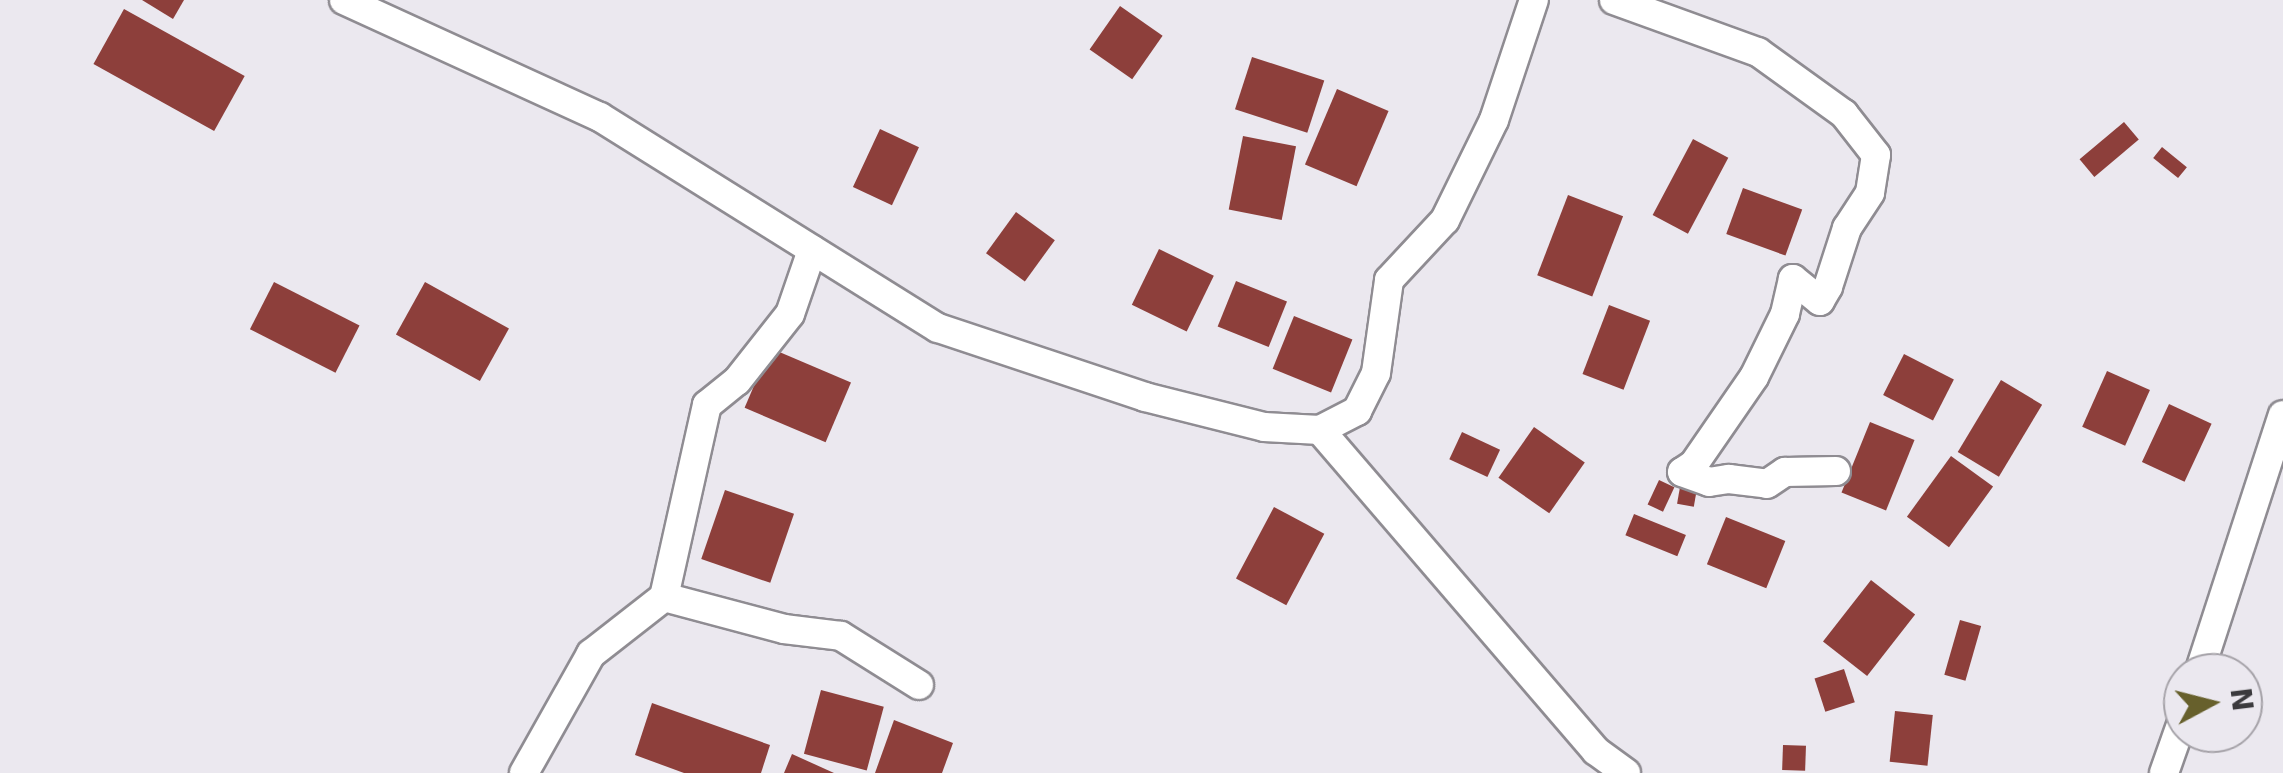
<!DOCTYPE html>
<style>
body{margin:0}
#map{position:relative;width:2283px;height:773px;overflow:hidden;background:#ebe8ef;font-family:"DejaVu Sans",sans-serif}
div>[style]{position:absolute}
.building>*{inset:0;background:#8d3f3b;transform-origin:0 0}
.roads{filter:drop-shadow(2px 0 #8f8c92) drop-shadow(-2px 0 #8f8c92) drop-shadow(0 2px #8f8c92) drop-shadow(0 -2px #8f8c92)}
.minor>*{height:28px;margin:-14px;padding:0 14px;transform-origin:14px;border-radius:14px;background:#fff}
span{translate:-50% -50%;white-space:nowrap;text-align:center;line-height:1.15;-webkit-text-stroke:10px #ebe8ef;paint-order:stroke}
.north{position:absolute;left:2163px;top:653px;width:100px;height:100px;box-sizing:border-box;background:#ebe8ef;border:2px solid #a5a2a8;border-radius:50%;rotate:83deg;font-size:28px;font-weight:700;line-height:40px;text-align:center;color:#3b3a3d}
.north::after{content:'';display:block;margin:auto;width:35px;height:45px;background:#67602c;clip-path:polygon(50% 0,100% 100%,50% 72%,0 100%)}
</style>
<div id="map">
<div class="building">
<div style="clip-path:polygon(142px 0,184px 0,173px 19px)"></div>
<div style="left:1120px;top:6px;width:52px;height:53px;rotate:35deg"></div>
<div style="left:124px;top:9px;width:138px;height:63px;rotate:29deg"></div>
<div style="left:1252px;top:57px;width:76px;height:55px;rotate:18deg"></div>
<div style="left:1337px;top:89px;width:56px;height:82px;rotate:23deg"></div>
<div style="left:2124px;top:122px;width:23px;height:58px;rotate:50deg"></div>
<div style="left:880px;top:129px;width:43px;height:64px;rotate:25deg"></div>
<div style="left:1243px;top:136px;width:54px;height:75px;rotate:11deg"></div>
<div style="left:1693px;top:139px;width:40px;height:86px;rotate:28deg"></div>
<div style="left:2162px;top:147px;width:32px;height:14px;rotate:39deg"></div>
<div style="left:1743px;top:188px;width:63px;height:49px;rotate:20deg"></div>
<div style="left:1568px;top:195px;width:59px;height:86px;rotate:21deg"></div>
<div style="left:1016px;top:212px;width:48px;height:51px;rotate:36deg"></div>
<div style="left:1159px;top:249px;width:61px;height:62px;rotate:26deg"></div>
<div style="left:1236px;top:281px;width:55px;height:49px;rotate:22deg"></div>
<div style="left:274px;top:282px;width:96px;height:53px;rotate:27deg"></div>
<div style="left:425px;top:282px;width:96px;height:60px;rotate:29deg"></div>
<div style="left:1609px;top:305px;width:44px;height:74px;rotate:21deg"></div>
<div style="left:1294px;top:316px;width:63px;height:57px;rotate:22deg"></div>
<div style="left:770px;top:348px;width:88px;height:65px;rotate:23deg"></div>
<div style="left:1904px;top:354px;width:56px;height:46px;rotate:27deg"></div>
<div style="left:2107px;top:371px;width:47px;height:61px;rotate:24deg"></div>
<div style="left:2001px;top:380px;width:48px;height:84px;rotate:31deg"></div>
<div style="left:2169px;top:404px;width:47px;height:64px;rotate:25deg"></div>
<div style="left:1870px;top:422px;width:48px;height:76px;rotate:22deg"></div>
<div style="left:1534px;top:427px;width:62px;height:62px;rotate:35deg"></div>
<div style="left:1462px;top:432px;width:42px;height:30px;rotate:25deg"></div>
<div style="left:1951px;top:456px;width:52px;height:75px;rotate:36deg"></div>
<div style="left:1659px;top:480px;width:17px;height:27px;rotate:25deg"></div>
<div style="left:1680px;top:487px;width:17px;height:17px;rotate:10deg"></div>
<div style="left:725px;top:490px;width:73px;height:73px;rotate:19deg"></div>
<div style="left:1274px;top:507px;width:57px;height:81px;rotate:28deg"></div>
<div style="left:1634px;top:514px;width:56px;height:23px;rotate:22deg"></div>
<div style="left:1726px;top:517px;width:64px;height:51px;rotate:22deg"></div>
<div style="left:1871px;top:580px;width:56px;height:78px;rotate:38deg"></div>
<div style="left:1960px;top:620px;width:22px;height:57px;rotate:16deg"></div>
<div style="left:1844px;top:669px;width:35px;height:31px;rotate:72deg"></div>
<div style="left:821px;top:690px;width:65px;height:66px;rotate:15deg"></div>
<div style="clip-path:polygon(652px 703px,770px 745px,761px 773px,684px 773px,635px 755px)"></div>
<div style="left:1895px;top:711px;width:38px;height:51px;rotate:6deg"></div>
<div style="clip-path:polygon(894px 720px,953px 743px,942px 773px,875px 773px)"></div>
<div style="left:1783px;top:745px;width:23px;height:25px;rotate:2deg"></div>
<div style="clip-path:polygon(792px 754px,834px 773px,784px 773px)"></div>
</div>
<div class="roads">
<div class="minor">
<div style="left:344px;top:0;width:281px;rotate:24.6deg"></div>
<div style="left:600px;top:117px;width:398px;rotate:32deg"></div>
<div style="left:938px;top:328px;width:218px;rotate:18.4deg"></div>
<div style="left:1145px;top:397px;width:123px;rotate:14.1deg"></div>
<div style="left:1264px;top:427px;width:56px;rotate:3.1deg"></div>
<div style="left:1320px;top:430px;width:42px;rotate:-27.2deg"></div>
<div style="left:1357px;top:411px;width:42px;rotate:-63.4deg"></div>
<div style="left:1376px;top:373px;width:94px;rotate:-82deg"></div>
<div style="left:1389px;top:280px;width:82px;rotate:-47deg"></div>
<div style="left:1445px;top:220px;width:111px;rotate:-63.9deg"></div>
<div style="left:1494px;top:120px;width:126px;rotate:-71.6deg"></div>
<div style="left:1614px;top:0;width:153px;rotate:19.9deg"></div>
<div style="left:1758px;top:52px;width:106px;rotate:35.8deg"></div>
<div style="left:1844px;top:114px;width:52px;rotate:52deg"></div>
<div style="left:1876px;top:155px;width:38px;rotate:99deg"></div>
<div style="left:1870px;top:193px;width:42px;rotate:123.3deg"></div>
<div style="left:1847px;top:228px;width:62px;rotate:107.9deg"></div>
<div style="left:1828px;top:287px;width:16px;rotate:120deg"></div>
<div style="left:1820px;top:301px;width:35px;rotate:-141deg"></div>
<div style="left:1793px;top:279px;width:36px;rotate:103deg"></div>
<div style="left:1785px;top:314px;width:70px;rotate:116.2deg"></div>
<div style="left:1754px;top:377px;width:106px;rotate:124.6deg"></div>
<div style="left:1694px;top:464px;width:14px;rotate:146deg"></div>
<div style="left:1682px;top:472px;width:29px;rotate:20deg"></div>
<div style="left:1709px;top:482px;width:20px;rotate:-9deg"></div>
<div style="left:1729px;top:479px;width:38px;rotate:7deg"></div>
<div style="left:1767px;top:484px;width:22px;rotate:-34deg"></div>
<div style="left:1785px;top:472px;width:51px;rotate:-1.1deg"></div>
<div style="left:1320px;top:430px;width:423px;rotate:49.3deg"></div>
<div style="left:1596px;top:751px;width:37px;rotate:36deg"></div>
<div style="left:664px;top:597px;width:124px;rotate:14.9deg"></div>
<div style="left:784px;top:629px;width:57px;rotate:7deg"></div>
<div style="left:841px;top:636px;width:92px;rotate:32.1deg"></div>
<div style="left:2199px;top:673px;width:271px;rotate:-72deg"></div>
<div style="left:524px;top:773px;width:137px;rotate:-60.6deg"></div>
<div style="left:591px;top:654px;width:93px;rotate:-38deg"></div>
<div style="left:664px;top:597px;width:197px;rotate:-77.4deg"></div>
<div style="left:707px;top:405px;width:38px;rotate:-39deg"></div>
<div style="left:737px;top:381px;width:85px;rotate:-51.7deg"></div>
<div style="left:790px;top:314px;width:68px;rotate:-71deg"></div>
<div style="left:2164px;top:773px;width:57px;rotate:-70.6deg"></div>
</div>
</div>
<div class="north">N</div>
</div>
